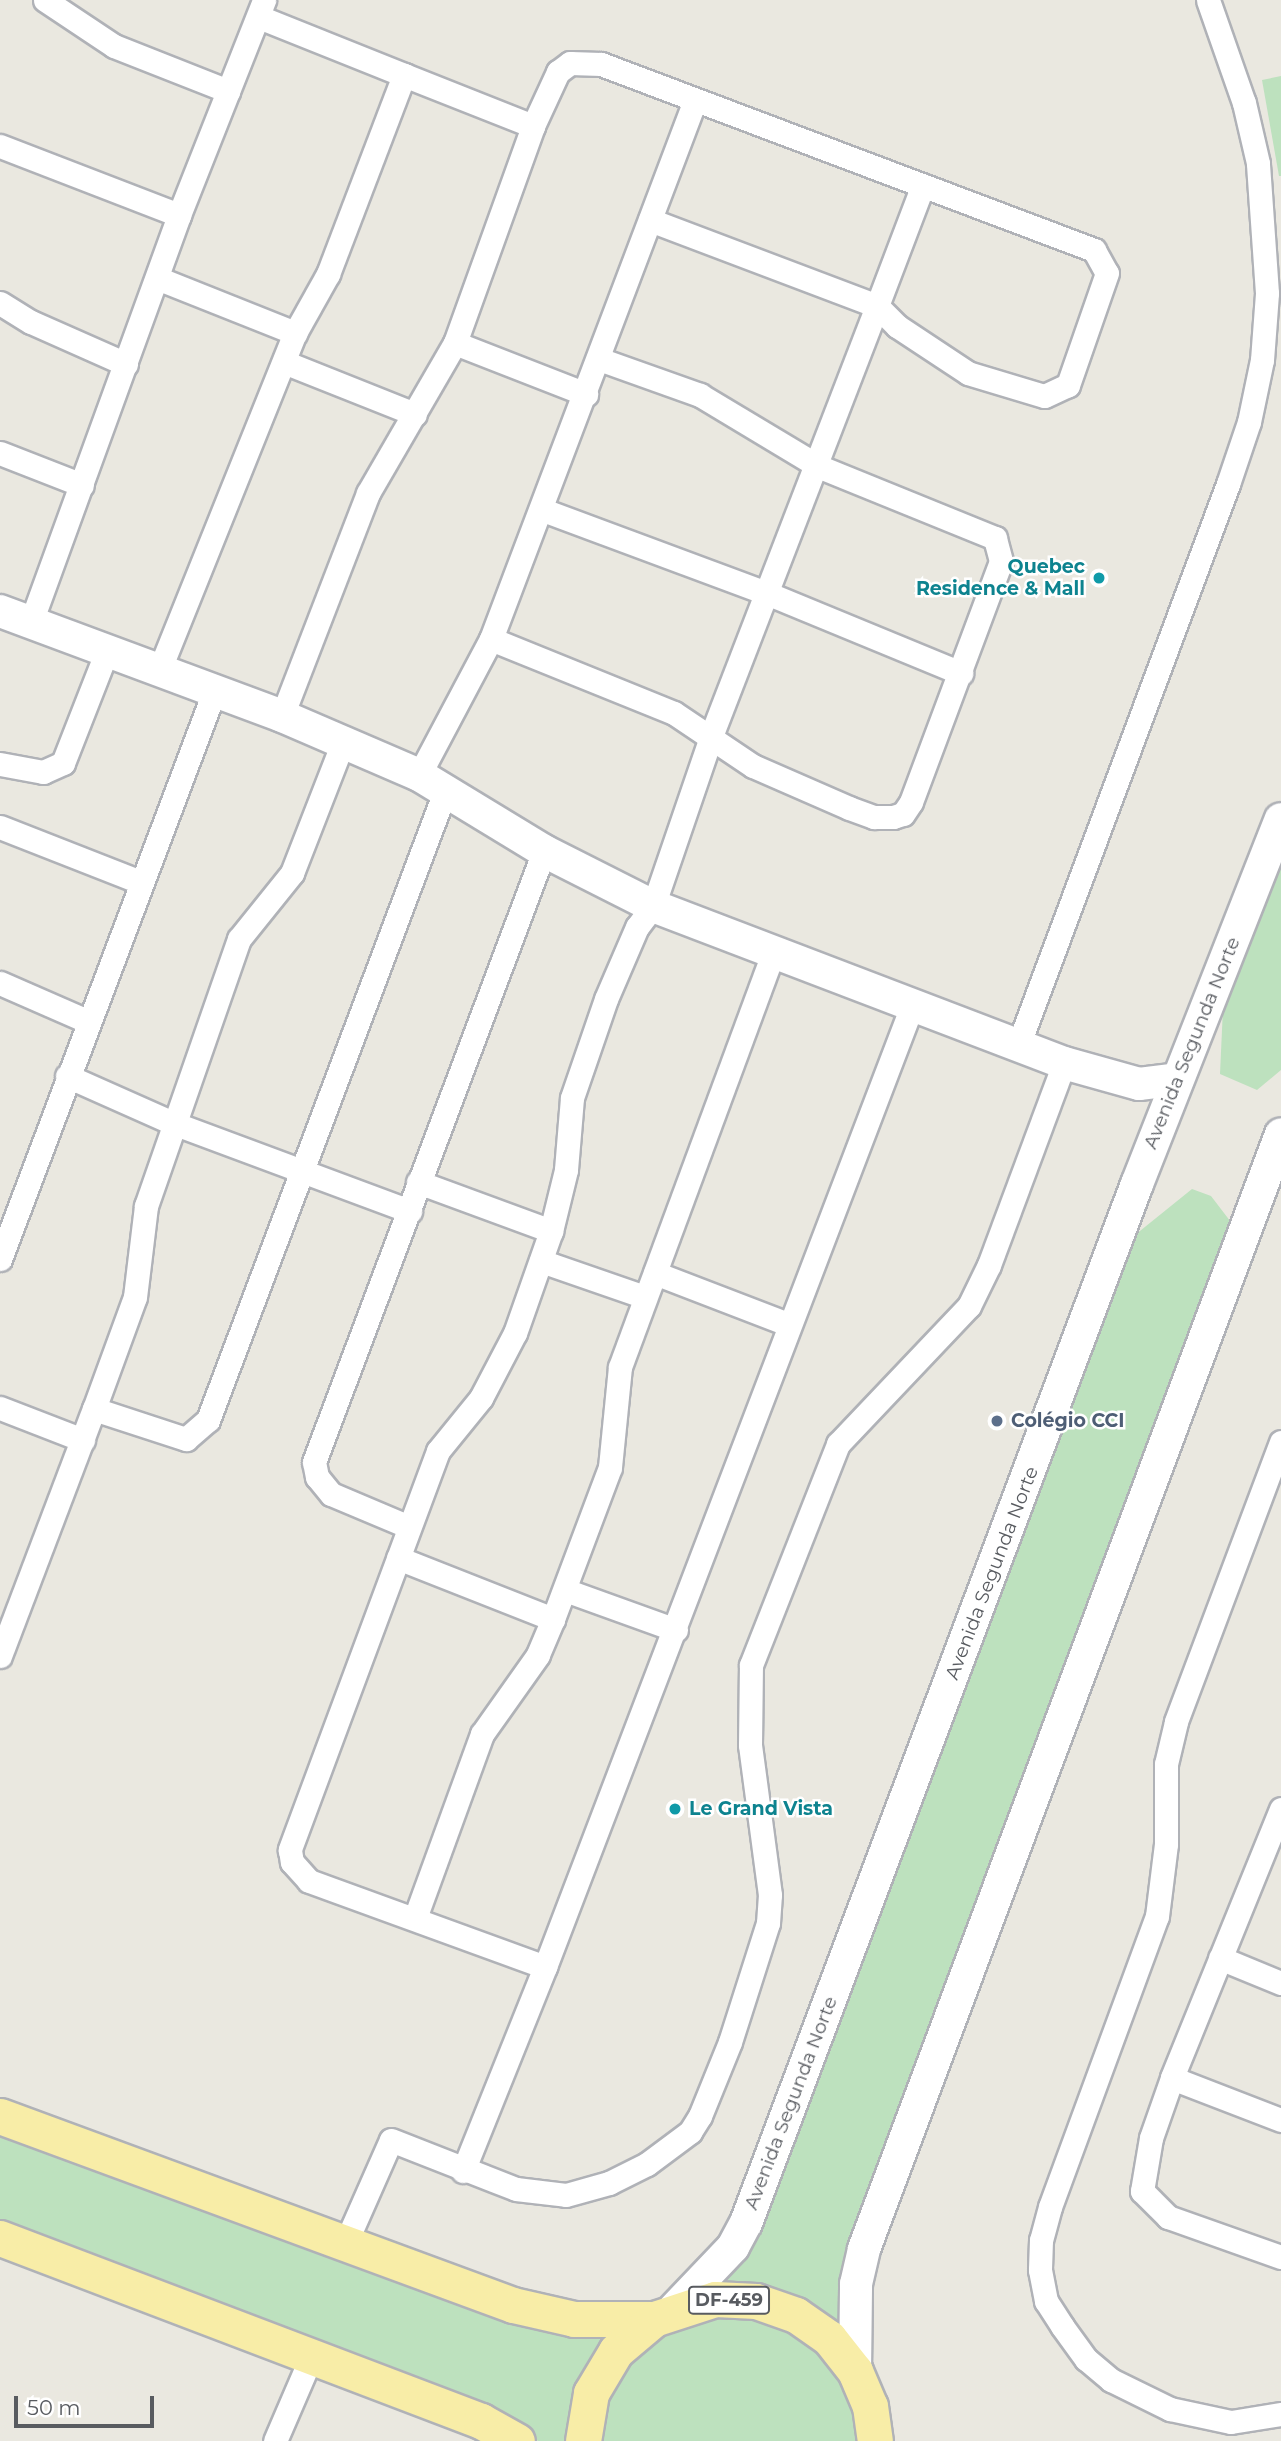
<!DOCTYPE html>
<meta charset="utf-8">
<style>
body{margin:0}
#map{position:relative;width:1281px;height:2441px;overflow:hidden;background:#eae8e0;font-family:Montserrat,sans-serif}
div>[style]{position:absolute}
.green>*{inset:0;background:#bde1be}
.roads{filter:drop-shadow(2px 0 #b0b2b7) drop-shadow(-2px 0 #b0b2b7) drop-shadow(0 2px #b0b2b7) drop-shadow(0 -2px #b0b2b7)}
.street>*{height:23px;margin:-11.5px;padding:0 11.5px;transform-origin:11.5px;border-radius:11.5px;background:#fff}
.secondary>*{height:32px;margin:-16px;padding:0 16px;transform-origin:16px;border-radius:16px;background:#fff}
.primary>*{height:35px;margin:-17.5px;padding:0 17.5px;transform-origin:17.5px;border-radius:17.5px;background:#f8eda7}
.dots>*{width:19px;height:19px;translate:-50% -50%;box-sizing:border-box;border:4px solid #fff;border-radius:50%}
span{translate:-50% -50%;white-space:nowrap;text-align:center;line-height:1.15;-webkit-text-stroke:5px #fff;paint-order:stroke}
.shield-label span{padding:2px 5px;background:#fff;border:2px solid;border-radius:5px;-webkit-text-stroke-width:0}
.shield-label{font-size:18px;color:#585b60;font-weight:700}
.culture-label{font-size:19px;color:#0d838f;font-weight:700}
.right{translate:-100% -50%;text-align:right}
.left{translate:0 -50%;text-align:left}
.street-label{font-size:19px;color:#585b60}
.service-label{font-size:19px;color:#4e5e75;font-weight:700}
.scale{position:absolute;left:14px;top:2396px;width:140px;height:32px;box-sizing:border-box;border:4px solid #585b60;border-top:0;padding-left:9px;font-size:21px;line-height:24px;white-space:nowrap;color:#585b60;-webkit-text-stroke:5px #fff;paint-order:stroke}
</style>
<div id="map">
<div class="green">
<div style="clip-path:polygon(1281px 76px,1281px 176px,1279px 176px,1262px 80px)"></div>
<div style="clip-path:polygon(1281px 863px,1281px 1070px,1257px 1090px,1220px 1074px,1223px 1008px)"></div>
<div style="clip-path:polygon(1192px 1189px,1211px 1196px,1237px 1230px,1082px 1637px,850px 2341px,719px 2285px,753px 2241px,1130px 1239px)"></div>
<div style="clip-path:polygon(0 2128px,625px 2324px,569px 2441px,538px 2441px,484px 2410px,0 2228px)"></div>
<div style="clip-path:polygon(729px 2316px,771px 2322px,809px 2342px,838px 2374px,855px 2412px,858px 2441px,601px 2441px,603px 2415px,620px 2376px,649px 2344px,687px 2323px)"></div>
</div>
<div class="roads">
<div class="street">
<div style="left:45px;top:0;width:83px;rotate:33.7deg"></div>
<div style="left:114px;top:46px;width:123px;rotate:21.5deg"></div>
<div style="left:404px;top:75px;width:139px;rotate:21.6deg"></div>
<div style="left:533px;top:126px;width:60px;rotate:-65.2deg"></div>
<div style="left:558px;top:72px;width:15px;rotate:-37deg"></div>
<div style="left:570px;top:63px;width:31px;rotate:2deg"></div>
<div style="left:601px;top:64px;width:527px;rotate:20.67deg"></div>
<div style="left:1094px;top:250px;width:26px;rotate:61deg"></div>
<div style="left:1107px;top:273px;width:119px;rotate:109.2deg"></div>
<div style="left:1068px;top:385px;width:26px;rotate:155deg"></div>
<div style="left:1044px;top:396px;width:79px;rotate:-163.2deg"></div>
<div style="left:968px;top:373px;width:85px;rotate:-146.5deg"></div>
<div style="left:897px;top:326px;width:28px;rotate:-135deg"></div>
<div style="left:877px;top:306px;width:462px;rotate:111.1deg"></div>
<div style="left:711px;top:737px;width:179px;rotate:108.9deg"></div>
<div style="left:653px;top:906px;width:26px;rotate:127deg"></div>
<div style="left:637px;top:927px;width:78px;rotate:113.3deg"></div>
<div style="left:606px;top:999px;width:105px;rotate:109deg"></div>
<div style="left:572px;top:1098px;width:72px;rotate:94.8deg"></div>
<div style="left:566px;top:1170px;width:63px;rotate:103.8deg"></div>
<div style="left:551px;top:1231px;width:108px;rotate:109.4deg"></div>
<div style="left:515px;top:1333px;width:73px;rotate:117.6deg"></div>
<div style="left:481px;top:1398px;width:68px;rotate:129.1deg"></div>
<div style="left:438px;top:1451px;width:426px;rotate:110.4deg"></div>
<div style="left:290px;top:1850px;width:12px;rotate:81deg"></div>
<div style="left:292px;top:1862px;width:25px;rotate:48deg"></div>
<div style="left:309px;top:1881px;width:251px;rotate:20deg"></div>
<div style="left:545px;top:1967px;width:1029px;rotate:-69.1deg"></div>
<div style="left:0;top:146px;width:192px;rotate:21.1deg"></div>
<div style="left:650px;top:220px;width:243px;rotate:20.7deg"></div>
<div style="left:877px;top:306px;width:129px;rotate:-69.2deg"></div>
<div style="left:157px;top:278px;width:149px;rotate:21.7deg"></div>
<div style="left:0;top:303px;width:36px;rotate:32deg"></div>
<div style="left:31px;top:322px;width:104px;rotate:23.9deg"></div>
<div style="left:455px;top:343px;width:141px;rotate:21.3deg"></div>
<div style="left:284px;top:362px;width:141px;rotate:21.7deg"></div>
<div style="left:0;top:453px;width:88px;rotate:21.3deg"></div>
<div style="left:543px;top:510px;width:241px;rotate:20.4deg"></div>
<div style="left:769px;top:594px;width:208px;rotate:22.4deg"></div>
<div style="left:31px;top:622px;width:433px;rotate:-70deg"></div>
<div style="left:179px;top:215px;width:231px;rotate:-68.4deg"></div>
<div style="left:491px;top:639px;width:197px;rotate:22deg"></div>
<div style="left:674px;top:713px;width:95px;rotate:33.9deg"></div>
<div style="left:753px;top:766px;width:105px;rotate:23.6deg"></div>
<div style="left:849px;top:808px;width:27px;rotate:20deg"></div>
<div style="left:874px;top:817px;width:19px"></div>
<div style="left:893px;top:817px;width:10px;rotate:-17deg"></div>
<div style="left:903px;top:814px;width:14px;rotate:-56deg"></div>
<div style="left:911px;top:802px;width:257px;rotate:-69.5deg"></div>
<div style="left:1001px;top:561px;width:24px;rotate:-105deg"></div>
<div style="left:995px;top:538px;width:191px;rotate:-157.9deg"></div>
<div style="left:818px;top:466px;width:138px;rotate:-149deg"></div>
<div style="left:700px;top:395px;width:107px;rotate:-160.4deg"></div>
<div style="left:159px;top:671px;width:364px;rotate:-68.1deg"></div>
<div style="left:295px;top:333px;width:68px;rotate:-60.8deg"></div>
<div style="left:328px;top:274px;width:213px;rotate:-69.1deg"></div>
<div style="left:404px;top:75px;width:156px;rotate:-158.2deg"></div>
<div style="left:282px;top:716px;width:239px;rotate:-68.9deg"></div>
<div style="left:368px;top:493px;width:173px;rotate:-59.9deg"></div>
<div style="left:455px;top:343px;width:231px;rotate:-70.2deg"></div>
<div style="left:0;top:764px;width:44px;rotate:10.5deg"></div>
<div style="left:43px;top:772px;width:22px;rotate:-24deg"></div>
<div style="left:63px;top:763px;width:120px;rotate:-68.6deg"></div>
<div style="left:419px;top:775px;width:154px;rotate:-62.1deg"></div>
<div style="left:491px;top:639px;width:573px;rotate:-69.26deg"></div>
<div style="left:0;top:827px;width:150px;rotate:21.4deg"></div>
<div style="left:0;top:983px;width:95px;rotate:23.6deg"></div>
<div style="left:1018px;top:1046px;width:600px;rotate:-69.51deg"></div>
<div style="left:1228px;top:484px;width:65px;rotate:-71.3deg"></div>
<div style="left:1249px;top:422px;width:63px;rotate:-78.2deg"></div>
<div style="left:1262px;top:360px;width:67px;rotate:-85.7deg"></div>
<div style="left:1267px;top:293px;width:130px;rotate:-94deg"></div>
<div style="left:1258px;top:163px;width:62px;rotate:-103.1deg"></div>
<div style="left:1244px;top:103px;width:109px;rotate:-109.3deg"></div>
<div style="left:67px;top:1076px;width:116px;rotate:23.9deg"></div>
<div style="left:173px;top:1123px;width:253px;rotate:20.4deg"></div>
<div style="left:418px;top:1182px;width:142px;rotate:20.2deg"></div>
<div style="left:0;top:1259px;width:606px;rotate:-69.32deg"></div>
<div style="left:541px;top:1261px;width:110px;rotate:19.1deg"></div>
<div style="left:655px;top:1273px;width:142px;rotate:21deg"></div>
<div style="left:0;top:1408px;width:89px;rotate:21.1deg"></div>
<div style="left:94px;top:1409px;width:119px;rotate:-69.9deg"></div>
<div style="left:135px;top:1297px;width:92px;rotate:-83.1deg"></div>
<div style="left:146px;top:1206px;width:283px;rotate:-70.8deg"></div>
<div style="left:239px;top:939px;width:85px;rotate:-51.2deg"></div>
<div style="left:292px;top:873px;width:141px;rotate:-68.7deg"></div>
<div style="left:1281px;top:1442px;width:299px;rotate:110.6deg"></div>
<div style="left:1176px;top:1722px;width:43px;rotate:103.4deg"></div>
<div style="left:1166px;top:1764px;width:80px;rotate:90deg"></div>
<div style="left:1166px;top:1844px;width:73px;rotate:97.1deg"></div>
<div style="left:1157px;top:1916px;width:310px;rotate:110.2deg"></div>
<div style="left:1050px;top:2207px;width:34px;rotate:105deg"></div>
<div style="left:1041px;top:2240px;width:30px;rotate:92deg"></div>
<div style="left:1040px;top:2270px;width:32px;rotate:79deg"></div>
<div style="left:1046px;top:2301px;width:30px;rotate:57deg"></div>
<div style="left:1062px;top:2326px;width:41px;rotate:54deg"></div>
<div style="left:1086px;top:2359px;width:33px;rotate:40deg"></div>
<div style="left:1111px;top:2380px;width:66px;rotate:26.2deg"></div>
<div style="left:1170px;top:2409px;width:62px;rotate:12deg"></div>
<div style="left:1231px;top:2422px;width:51px;rotate:-9.1deg"></div>
<div style="left:407px;top:1526px;width:82px;rotate:-157.2deg"></div>
<div style="left:331px;top:1494px;width:22px;rotate:-129deg"></div>
<div style="left:317px;top:1477px;width:15px;rotate:-101deg"></div>
<div style="left:314px;top:1462px;width:653px;rotate:-69.37deg"></div>
<div style="left:398px;top:1558px;width:167px;rotate:21.5deg"></div>
<div style="left:553px;top:1619px;width:39px;rotate:113deg"></div>
<div style="left:538px;top:1655px;width:97px;rotate:125.3deg"></div>
<div style="left:482px;top:1734px;width:196px;rotate:110deg"></div>
<div style="left:565px;top:1590px;width:118px;rotate:19.8deg"></div>
<div style="left:553px;top:1619px;width:162px;rotate:-69.4deg"></div>
<div style="left:610px;top:1467px;width:100px;rotate:-84.3deg"></div>
<div style="left:620px;top:1367px;width:440px;rotate:-69.7deg"></div>
<div style="left:0;top:1656px;width:264px;rotate:-69.2deg"></div>
<div style="left:94px;top:1409px;width:97px;rotate:18.1deg"></div>
<div style="left:186px;top:1439px;width:29px;rotate:-41deg"></div>
<div style="left:208px;top:1420px;width:669px;rotate:-69.34deg"></div>
<div style="left:1281px;top:1809px;width:290px;rotate:112.1deg"></div>
<div style="left:1172px;top:2078px;width:64px;rotate:109.3deg"></div>
<div style="left:1151px;top:2138px;width:54px;rotate:99.6deg"></div>
<div style="left:1142px;top:2191px;width:37px;rotate:45deg"></div>
<div style="left:1168px;top:2217px;width:120px;rotate:19.5deg"></div>
<div style="left:1220px;top:1958px;width:66px;rotate:22.3deg"></div>
<div style="left:1172px;top:2078px;width:117px;rotate:21.1deg"></div>
<div style="left:463px;top:2171px;width:220px;rotate:-68.1deg"></div>
<div style="left:346px;top:2242px;width:111px;rotate:-66.2deg"></div>
<div style="left:391px;top:2140px;width:134px;rotate:21.4deg"></div>
<div style="left:516px;top:2189px;width:50px;rotate:6.8deg"></div>
<div style="left:566px;top:2195px;width:45px;rotate:-15.6deg"></div>
<div style="left:609px;top:2183px;width:42px;rotate:-26.6deg"></div>
<div style="left:647px;top:2164px;width:54px;rotate:-36.7deg"></div>
<div style="left:690px;top:2132px;width:19px;rotate:-58deg"></div>
<div style="left:700px;top:2116px;width:80px;rotate:-67.9deg"></div>
<div style="left:730px;top:2042px;width:125px;rotate:-72.3deg"></div>
<div style="left:768px;top:1923px;width:28px;rotate:-86deg"></div>
<div style="left:770px;top:1895px;width:151px;rotate:-97.6deg"></div>
<div style="left:750px;top:1745px;width:80px;rotate:-89.3deg"></div>
<div style="left:751px;top:1665px;width:238px;rotate:-68.5deg"></div>
<div style="left:838px;top:1444px;width:190px;rotate:-46.5deg"></div>
<div style="left:969px;top:1306px;width:46px;rotate:-64deg"></div>
<div style="left:989px;top:1265px;width:215px;rotate:-69.6deg"></div>
<div style="left:275px;top:2441px;width:94px;rotate:-66.7deg"></div>
</div>
<div class="secondary">
<div style="left:0;top:611px;width:301px;rotate:20.4deg"></div>
<div style="left:282px;top:716px;width:149px;rotate:23.3deg"></div>
<div style="left:419px;top:775px;width:146px;rotate:31.3deg"></div>
<div style="left:544px;top:851px;width:122px;rotate:26.8deg"></div>
<div style="left:653px;top:906px;width:440px;rotate:20.9deg"></div>
<div style="left:1064px;top:1063px;width:78px;rotate:15.6deg"></div>
<div style="left:1139px;top:1084px;width:39px;rotate:-7deg"></div>
<div style="left:674px;top:2309px;width:86px;rotate:-46.4deg"></div>
<div style="left:733px;top:2247px;width:27px;rotate:-62deg"></div>
<div style="left:746px;top:2223px;width:1110px;rotate:-69.38deg"></div>
<div style="left:1137px;top:1184px;width:392px;rotate:-68.5deg"></div>
<div style="left:855px;top:2371px;width:87px;rotate:-89.3deg"></div>
<div style="left:856px;top:2284px;width:36px;rotate:-77deg"></div>
<div style="left:864px;top:2249px;width:1190px;rotate:-69.49deg"></div>
</div>
<div class="primary">
<div style="left:0;top:2116px;width:547px;rotate:20.22deg"></div>
<div style="left:513px;top:2305px;width:63px;rotate:12.9deg"></div>
<div style="left:574px;top:2319px;width:80px"></div>
<div style="left:0;top:2238px;width:515px;rotate:20.83deg"></div>
<div style="left:481px;top:2421px;width:41px;rotate:29.1deg"></div>
<div style="left:583px;top:2441px;width:49px;rotate:-80.5deg"></div>
<div style="left:591px;top:2393px;width:49px;rotate:-59.2deg"></div>
<div style="left:616px;top:2351px;width:50px;rotate:-40.1deg"></div>
<div style="left:654px;top:2319px;width:64px;rotate:-18.2deg"></div>
<div style="left:715px;top:2299px;width:41px;rotate:2.8deg"></div>
<div style="left:756px;top:2301px;width:42px;rotate:19.3deg"></div>
<div style="left:796px;top:2315px;width:40px;rotate:34.9deg"></div>
<div style="left:829px;top:2338px;width:42px;rotate:51.8deg"></div>
<div style="left:855px;top:2371px;width:38px;rotate:67deg"></div>
<div style="left:870px;top:2406px;width:35px;rotate:82deg"></div>
</div>
</div>
<div class="dots">
<div style="left:1099px;top:578px;background:#0f9aa8"></div>
<div style="left:997px;top:1421px;background:#5c6f8a"></div>
<div style="left:675px;top:1809px;background:#0f9aa8"></div>
</div>
<div class="shield-label">
<span style="left:729px;top:2300px">DF-459</span>
</div>
<div class="culture-label">
<span class="right" style="left:1085px;top:578px">Quebec<br>Residence &amp; Mall</span>
<span class="left" style="left:689px;top:1809px">Le Grand Vista</span>
</div>
<div class="street-label">
<span style="left:1192px;top:1043px;rotate:-68deg">Avenida Segunda Norte</span>
<span style="left:992px;top:1573px;rotate:-69deg">Avenida Segunda Norte</span>
<span style="left:791px;top:2103px;rotate:-69deg">Avenida Segunda Norte</span>
</div>
<div class="service-label">
<span class="left" style="left:1011px;top:1421px">Colégio CCI</span>
</div>
<div class="scale">50 m</div>
</div>
